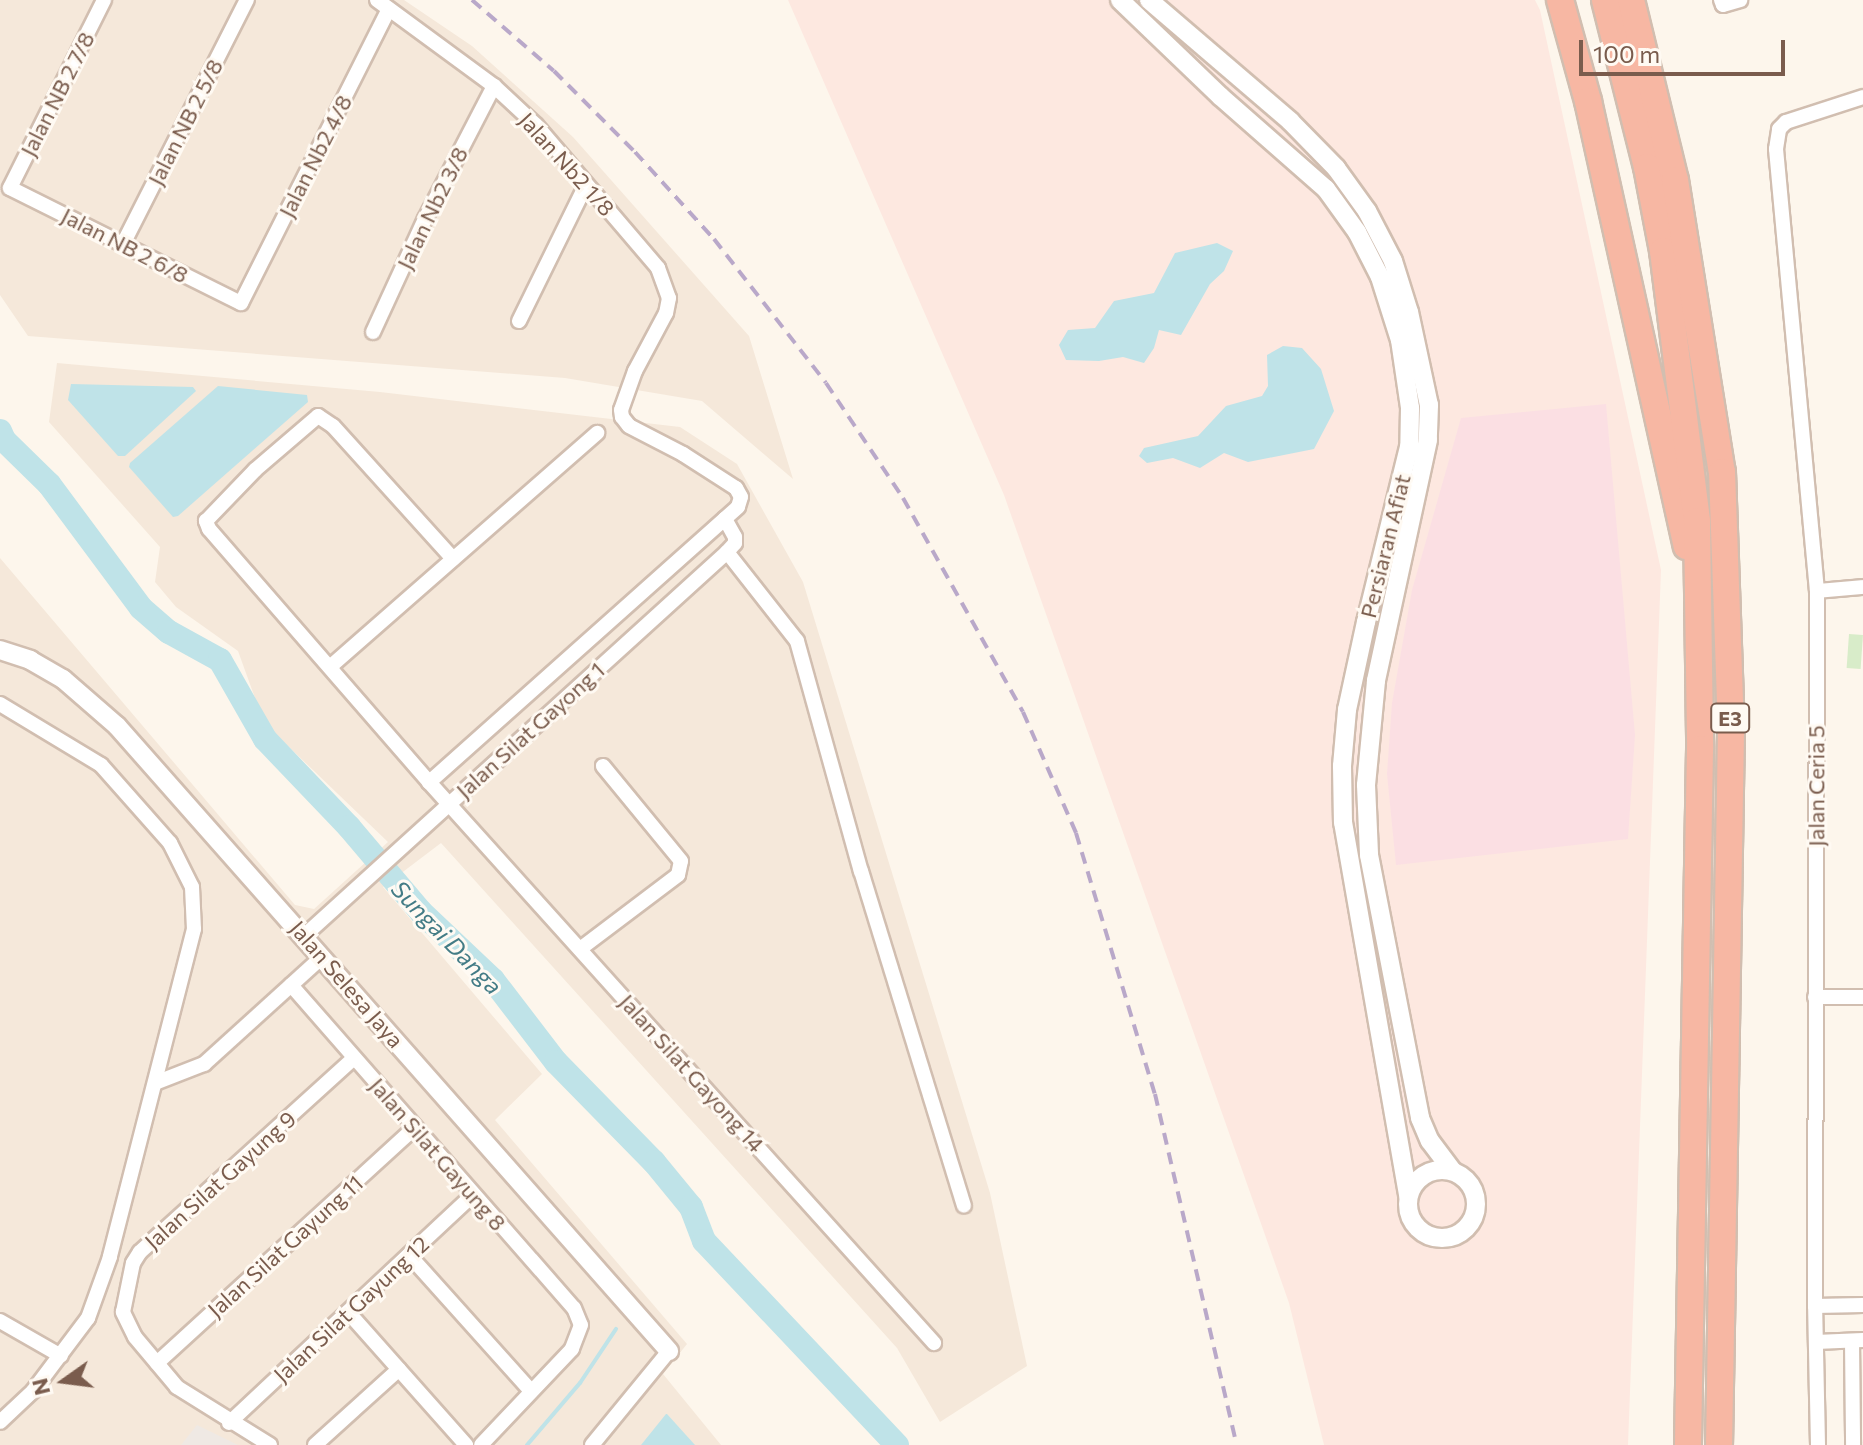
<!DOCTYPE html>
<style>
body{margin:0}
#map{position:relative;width:1863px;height:1445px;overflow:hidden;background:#fdf6ec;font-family:Commissioner,sans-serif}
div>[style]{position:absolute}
.residential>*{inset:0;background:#f5e8da}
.commercial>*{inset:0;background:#fde8e0}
.industrial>*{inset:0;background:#efe9e4}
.medical>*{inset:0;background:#fbdfe3}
.green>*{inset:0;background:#d8ecc9;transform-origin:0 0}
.water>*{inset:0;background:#bfe3e8}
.stream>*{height:4px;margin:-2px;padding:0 2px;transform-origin:2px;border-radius:2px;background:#bfe3e8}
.river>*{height:24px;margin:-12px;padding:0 12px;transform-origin:12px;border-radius:12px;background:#bfe3e8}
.roads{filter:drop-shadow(2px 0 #d1beb0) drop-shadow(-2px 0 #d1beb0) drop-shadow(0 2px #d1beb0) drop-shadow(0 -2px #d1beb0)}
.minor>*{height:14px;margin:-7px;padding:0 7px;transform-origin:7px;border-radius:7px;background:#fff}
.tertiary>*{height:18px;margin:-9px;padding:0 9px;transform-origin:9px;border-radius:9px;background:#fff}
.tertiary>.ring{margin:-9px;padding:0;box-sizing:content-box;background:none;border:18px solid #fff;border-radius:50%}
.motorway>*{height:26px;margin:-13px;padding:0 13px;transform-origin:13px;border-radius:13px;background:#f7b7a3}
.rail>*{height:4px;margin-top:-2px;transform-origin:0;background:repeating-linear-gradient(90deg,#b9a8c9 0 12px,transparent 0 20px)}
span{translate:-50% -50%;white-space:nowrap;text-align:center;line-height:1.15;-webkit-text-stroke:6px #fffaf3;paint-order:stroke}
.shield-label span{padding:2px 6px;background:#fffaf3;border:2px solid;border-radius:6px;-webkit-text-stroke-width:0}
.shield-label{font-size:20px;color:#7a5c4d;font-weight:700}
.street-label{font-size:22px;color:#7a5c4d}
.water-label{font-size:24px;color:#437c86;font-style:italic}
.north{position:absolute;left:24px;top:1341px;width:80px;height:80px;-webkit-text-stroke:6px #fffaf3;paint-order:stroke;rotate:256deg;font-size:22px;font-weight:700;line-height:32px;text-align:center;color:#7a5c4d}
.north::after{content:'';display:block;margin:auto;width:28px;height:36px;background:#7a5c4d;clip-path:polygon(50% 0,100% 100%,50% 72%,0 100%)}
.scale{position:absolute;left:1579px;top:40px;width:206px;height:36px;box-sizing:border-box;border:4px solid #7a5c4d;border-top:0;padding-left:10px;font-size:24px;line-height:28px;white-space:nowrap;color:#7a5c4d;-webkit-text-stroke:6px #fffaf3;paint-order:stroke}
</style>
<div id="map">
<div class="residential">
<div style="clip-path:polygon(0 0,404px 0,472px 46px,573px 137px,749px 336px,793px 479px,702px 401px,565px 378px,28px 336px,0 295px)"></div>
<div style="clip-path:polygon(57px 363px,380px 392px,680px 427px,737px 464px,803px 582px,990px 1193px,1027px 1366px,940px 1422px,897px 1348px,441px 843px,383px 887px,542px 1074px,495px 1120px,687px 1344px,663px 1374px,721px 1445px,0 1445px,0 558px,295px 905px,314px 909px,388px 842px,264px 723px,238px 651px,176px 607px,155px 582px,160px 547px,49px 422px)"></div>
</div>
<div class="commercial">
<div style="clip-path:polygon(788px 0,1535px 0,1540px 10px,1661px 570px,1628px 1445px,1324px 1445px,1289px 1303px,1004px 495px)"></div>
</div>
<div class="industrial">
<div style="clip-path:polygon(197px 1425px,238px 1445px,181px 1445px)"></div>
</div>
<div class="medical">
<div style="clip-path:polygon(1606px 404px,1635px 735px,1628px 839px,1396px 865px,1387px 774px,1392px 703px,1412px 590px,1461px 418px)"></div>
</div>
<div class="green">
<div style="left:1849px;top:634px;width:14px;height:34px;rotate:4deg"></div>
</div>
<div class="water">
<div style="clip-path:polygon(1217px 243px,1233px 251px,1224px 271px,1210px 284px,1181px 335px,1159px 330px,1154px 348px,1144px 363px,1123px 357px,1099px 361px,1066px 360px,1059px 345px,1068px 330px,1095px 328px,1114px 301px,1154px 293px,1175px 253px)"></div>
<div style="clip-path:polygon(1283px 346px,1302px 348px,1321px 369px,1334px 411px,1314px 449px,1248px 462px,1224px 453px,1200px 468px,1173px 458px,1147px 463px,1139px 456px,1144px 448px,1198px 436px,1226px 406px,1262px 396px,1268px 386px,1267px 355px)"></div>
<div style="clip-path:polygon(71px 384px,193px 387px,196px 391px,125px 456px,118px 456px,68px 400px)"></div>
<div style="clip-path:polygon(218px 386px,307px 395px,308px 402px,178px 516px,173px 517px,129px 467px,130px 463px)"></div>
<div style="clip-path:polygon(666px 1414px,667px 1414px,695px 1445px,641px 1445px)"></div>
</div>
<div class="stream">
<div style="left:527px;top:1445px;width:82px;rotate:-49.5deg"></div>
<div style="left:580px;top:1383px;width:65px;rotate:-56.3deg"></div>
</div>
<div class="river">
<div style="left:0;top:431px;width:10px;rotate:66deg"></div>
<div style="left:4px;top:440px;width:63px;rotate:44.4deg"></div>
<div style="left:49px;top:484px;width:154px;rotate:53.4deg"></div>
<div style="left:141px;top:608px;width:37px;rotate:41deg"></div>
<div style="left:169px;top:632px;width:58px;rotate:28.8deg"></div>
<div style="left:220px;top:660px;width:91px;rotate:60.3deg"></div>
<div style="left:265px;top:739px;width:122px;rotate:46.3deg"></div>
<div style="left:349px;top:827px;width:111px;rotate:49.7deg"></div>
<div style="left:421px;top:912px;width:99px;rotate:43.4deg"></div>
<div style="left:493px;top:980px;width:103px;rotate:52.5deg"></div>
<div style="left:556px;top:1062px;width:140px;rotate:45.6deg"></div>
<div style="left:654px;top:1162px;width:58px;rotate:50.6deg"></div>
<div style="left:691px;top:1207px;width:36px;rotate:69deg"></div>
<div style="left:704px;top:1241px;width:281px;rotate:46.6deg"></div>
</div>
<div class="roads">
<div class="minor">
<div style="left:104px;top:0;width:210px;rotate:116.6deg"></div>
<div style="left:10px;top:188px;width:258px;rotate:26.5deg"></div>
<div style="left:241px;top:303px;width:329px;rotate:-63.3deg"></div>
<div style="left:377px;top:0;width:145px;rotate:36.3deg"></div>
<div style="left:494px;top:86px;width:57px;rotate:42.9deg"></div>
<div style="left:536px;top:125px;width:188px;rotate:49.5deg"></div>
<div style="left:658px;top:268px;width:32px;rotate:70deg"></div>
<div style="left:669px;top:298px;width:15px;rotate:101deg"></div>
<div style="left:666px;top:313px;width:66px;rotate:118.1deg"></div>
<div style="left:635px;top:371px;width:41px;rotate:109.7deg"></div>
<div style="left:621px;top:410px;width:7px;rotate:82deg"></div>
<div style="left:622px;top:417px;width:11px;rotate:52deg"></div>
<div style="left:629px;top:426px;width:61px;rotate:27.4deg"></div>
<div style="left:683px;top:454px;width:63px;rotate:32.7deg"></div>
<div style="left:736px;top:488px;width:10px;rotate:61deg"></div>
<div style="left:741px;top:497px;width:10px;rotate:107deg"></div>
<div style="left:738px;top:507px;width:414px;rotate:138.3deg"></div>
<div style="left:429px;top:782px;width:755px;rotate:48.01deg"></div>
<div style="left:1721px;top:0;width:5px;rotate:68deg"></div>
<div style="left:1723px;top:5px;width:18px;rotate:-16deg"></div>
<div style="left:123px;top:244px;width:274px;rotate:-63.1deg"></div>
<div style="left:519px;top:321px;width:152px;rotate:-63.8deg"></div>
<div style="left:373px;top:332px;width:124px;rotate:-65.3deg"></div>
<div style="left:425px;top:219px;width:150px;rotate:-62.6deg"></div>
<div style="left:727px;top:552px;width:113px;rotate:51.8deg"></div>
<div style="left:797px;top:641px;width:239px;rotate:74.5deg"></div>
<div style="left:861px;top:871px;width:350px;rotate:72.9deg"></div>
<div style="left:1817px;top:591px;width:46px;rotate:-5deg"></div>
<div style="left:331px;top:666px;width:354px;rotate:-41.2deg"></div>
<div style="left:0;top:704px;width:118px;rotate:31.1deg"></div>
<div style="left:101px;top:765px;width:104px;rotate:48.5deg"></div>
<div style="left:170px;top:843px;width:49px;rotate:63.4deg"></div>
<div style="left:192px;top:887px;width:42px;rotate:87.3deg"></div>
<div style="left:194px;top:929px;width:339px;rotate:104.4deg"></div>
<div style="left:110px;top:1257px;width:65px;rotate:109.8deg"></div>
<div style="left:88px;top:1318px;width:91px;rotate:127deg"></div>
<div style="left:33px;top:1391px;width:45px;rotate:136.8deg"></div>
<div style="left:429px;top:782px;width:335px;rotate:-131deg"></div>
<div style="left:209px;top:529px;width:9px;rotate:-111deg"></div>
<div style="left:206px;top:521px;width:71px;rotate:-46.1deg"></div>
<div style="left:255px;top:470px;width:83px;rotate:-40.6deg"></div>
<div style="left:318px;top:416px;width:18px;rotate:34deg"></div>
<div style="left:333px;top:426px;width:179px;rotate:47.9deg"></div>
<div style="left:304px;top:936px;width:571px;rotate:-42.23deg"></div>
<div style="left:727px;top:552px;width:12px;rotate:-48deg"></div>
<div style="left:735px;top:543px;width:6px;rotate:-90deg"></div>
<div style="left:735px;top:537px;width:21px;rotate:-119deg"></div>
<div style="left:580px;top:949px;width:123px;rotate:-37.1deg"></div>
<div style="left:678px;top:875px;width:14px;rotate:-78deg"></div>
<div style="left:681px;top:861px;width:123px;rotate:-129.4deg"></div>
<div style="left:291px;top:985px;width:429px;rotate:48.8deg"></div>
<div style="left:574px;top:1308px;width:18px;rotate:68deg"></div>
<div style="left:581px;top:1325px;width:26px;rotate:111deg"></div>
<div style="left:572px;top:1349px;width:132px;rotate:133.5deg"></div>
<div style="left:1815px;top:997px;width:48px"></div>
<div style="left:155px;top:1083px;width:53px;rotate:-21.2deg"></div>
<div style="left:204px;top:1064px;width:159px;rotate:-42.2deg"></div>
<div style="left:409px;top:1255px;width:183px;rotate:48.1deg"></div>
<div style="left:1815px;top:1306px;width:48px;rotate:-1.2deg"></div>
<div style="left:348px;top:1312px;width:178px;rotate:48.4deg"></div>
<div style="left:0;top:1321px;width:70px;rotate:29.8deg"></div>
<div style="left:1852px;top:1341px;width:104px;rotate:89.4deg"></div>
<div style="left:1816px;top:1342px;width:47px;rotate:-2.4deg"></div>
<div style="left:157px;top:1363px;width:347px;rotate:-42.4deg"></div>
<div style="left:229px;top:1423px;width:334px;rotate:-43.1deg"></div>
<div style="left:270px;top:1445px;width:110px;rotate:-148.1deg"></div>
<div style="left:177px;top:1387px;width:65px;rotate:-130deg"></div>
<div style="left:135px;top:1337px;width:28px;rotate:-116deg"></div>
<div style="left:123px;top:1312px;width:50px;rotate:-78.5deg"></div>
<div style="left:133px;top:1263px;width:13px;rotate:-58deg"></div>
<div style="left:140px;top:1252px;width:289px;rotate:-42.2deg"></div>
<div style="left:315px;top:1445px;width:113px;rotate:-42.1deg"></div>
<div style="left:592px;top:1445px;width:122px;rotate:-50.7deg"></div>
<div style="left:1818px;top:1445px;width:139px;rotate:-91.2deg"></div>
<div style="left:1815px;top:1306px;width:715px;rotate:-89.84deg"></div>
<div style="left:1817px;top:591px;width:444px;rotate:-95.3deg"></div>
<div style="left:1776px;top:149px;width:20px;rotate:-81deg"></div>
<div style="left:1779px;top:129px;width:10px;rotate:-45deg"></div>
<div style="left:1786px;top:122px;width:81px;rotate:-18deg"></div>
</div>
<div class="tertiary">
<div style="left:1120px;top:0;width:139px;rotate:43.8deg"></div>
<div style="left:1220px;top:96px;width:141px;rotate:41.3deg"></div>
<div style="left:1326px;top:189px;width:53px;rotate:54.2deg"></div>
<div style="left:1357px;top:232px;width:51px;rotate:62.9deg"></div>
<div style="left:1380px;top:277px;width:66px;rotate:72.4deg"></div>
<div style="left:1400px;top:340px;width:69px;rotate:81.6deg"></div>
<div style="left:1410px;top:408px;width:39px;rotate:91deg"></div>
<div style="left:1409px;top:447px;width:180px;rotate:103.8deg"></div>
<div style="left:1366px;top:622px;width:90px;rotate:102.2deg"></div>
<div style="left:1347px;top:710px;width:56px;rotate:95.1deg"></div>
<div style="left:1342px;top:766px;width:56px;rotate:89deg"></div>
<div style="left:1343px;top:822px;width:380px;rotate:80.1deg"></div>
<div style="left:1149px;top:0;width:186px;rotate:40.6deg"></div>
<div style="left:1290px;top:121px;width:66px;rotate:45.6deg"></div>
<div style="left:1336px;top:168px;width:53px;rotate:54.2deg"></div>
<div style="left:1367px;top:211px;width:56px;rotate:62.5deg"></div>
<div style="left:1393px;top:261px;width:53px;rotate:72.6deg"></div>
<div style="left:1409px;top:312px;width:95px;rotate:77.9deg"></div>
<div style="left:1429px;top:405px;width:35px;rotate:92deg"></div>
<div style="left:1428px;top:440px;width:247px;rotate:102.2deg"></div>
<div style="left:1376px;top:681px;width:104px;rotate:95.5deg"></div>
<div style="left:1366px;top:785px;width:70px;rotate:87.5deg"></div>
<div style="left:1369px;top:855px;width:268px;rotate:79deg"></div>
<div style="left:1420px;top:1118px;width:25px;rotate:67deg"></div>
<div style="left:1430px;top:1141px;width:38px;rotate:53deg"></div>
<div style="left:0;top:650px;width:32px;rotate:18deg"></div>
<div style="left:30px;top:660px;width:38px;rotate:30deg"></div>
<div style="left:63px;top:679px;width:72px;rotate:41deg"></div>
<div style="left:117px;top:726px;width:834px;rotate:48.55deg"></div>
<div class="ring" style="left:1408px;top:1170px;width:50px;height:50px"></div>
</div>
<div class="motorway">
<div style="left:1560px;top:0;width:105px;rotate:74.5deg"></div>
<div style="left:1588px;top:101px;width:456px;rotate:77.5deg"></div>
<div style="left:1605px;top:0;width:172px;rotate:75.9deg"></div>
<div style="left:1647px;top:167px;width:86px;rotate:79.2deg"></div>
<div style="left:1663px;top:251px;width:272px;rotate:82.8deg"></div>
<div style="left:1697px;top:521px;width:228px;rotate:89.2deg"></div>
<div style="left:1700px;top:749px;width:696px;rotate:90.99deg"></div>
<div style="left:1631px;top:0;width:185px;rotate:76.3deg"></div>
<div style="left:1675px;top:180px;width:296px;rotate:80.9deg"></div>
<div style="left:1722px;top:472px;width:259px;rotate:88deg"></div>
<div style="left:1731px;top:731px;width:714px;rotate:90.96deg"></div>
</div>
</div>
<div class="rail">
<div style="left:472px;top:0;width:108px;rotate:40.9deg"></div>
<div style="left:554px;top:71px;width:115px;rotate:45deg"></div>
<div style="left:635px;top:152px;width:118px;rotate:47.8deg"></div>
<div style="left:714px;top:239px;width:182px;rotate:52.1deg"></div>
<div style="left:826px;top:383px;width:138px;rotate:56.2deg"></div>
<div style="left:903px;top:498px;width:245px;rotate:60.7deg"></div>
<div style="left:1023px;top:712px;width:132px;rotate:66.3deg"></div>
<div style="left:1076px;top:833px;width:273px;rotate:73.2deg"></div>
<div style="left:1155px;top:1094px;width:360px;rotate:76.9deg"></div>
</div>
<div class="shield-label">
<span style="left:1730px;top:718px">E3</span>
</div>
<div class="street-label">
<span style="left:57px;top:94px;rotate:-63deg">Jalan NB 2 7/8</span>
<span style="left:185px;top:122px;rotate:-63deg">Jalan NB 2 5/8</span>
<span style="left:315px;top:156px;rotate:-63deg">Jalan Nb2 4/8</span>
<span style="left:567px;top:164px;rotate:48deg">Jalan Nb2 1/8</span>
<span style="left:432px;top:208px;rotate:-64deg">Jalan Nb2 3/8</span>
<span style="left:125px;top:245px;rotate:27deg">Jalan NB 2 6/8</span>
<span style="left:1385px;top:546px;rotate:-76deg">Persiaran Afiat</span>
<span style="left:530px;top:730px;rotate:-42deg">Jalan Silat Gayong 1</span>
<span style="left:1816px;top:786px;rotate:-90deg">Jalan Ceria 5</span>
<span style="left:347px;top:984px;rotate:49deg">Jalan Selesa Jaya</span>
<span style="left:692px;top:1073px;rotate:48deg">Jalan Silat Gayong 14</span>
<span style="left:438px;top:1154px;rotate:49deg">Jalan Silat Gayung 8</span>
<span style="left:220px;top:1180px;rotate:-42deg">Jalan Silat Gayung 9</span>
<span style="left:285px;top:1246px;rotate:-42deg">Jalan Silat Gayung 11</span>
<span style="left:351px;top:1309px;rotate:-43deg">Jalan Silat Gayung 12</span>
</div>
<div class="water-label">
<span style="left:447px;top:937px;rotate:46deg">Sungai Danga</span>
</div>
<div class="north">N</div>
<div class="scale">100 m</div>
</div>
